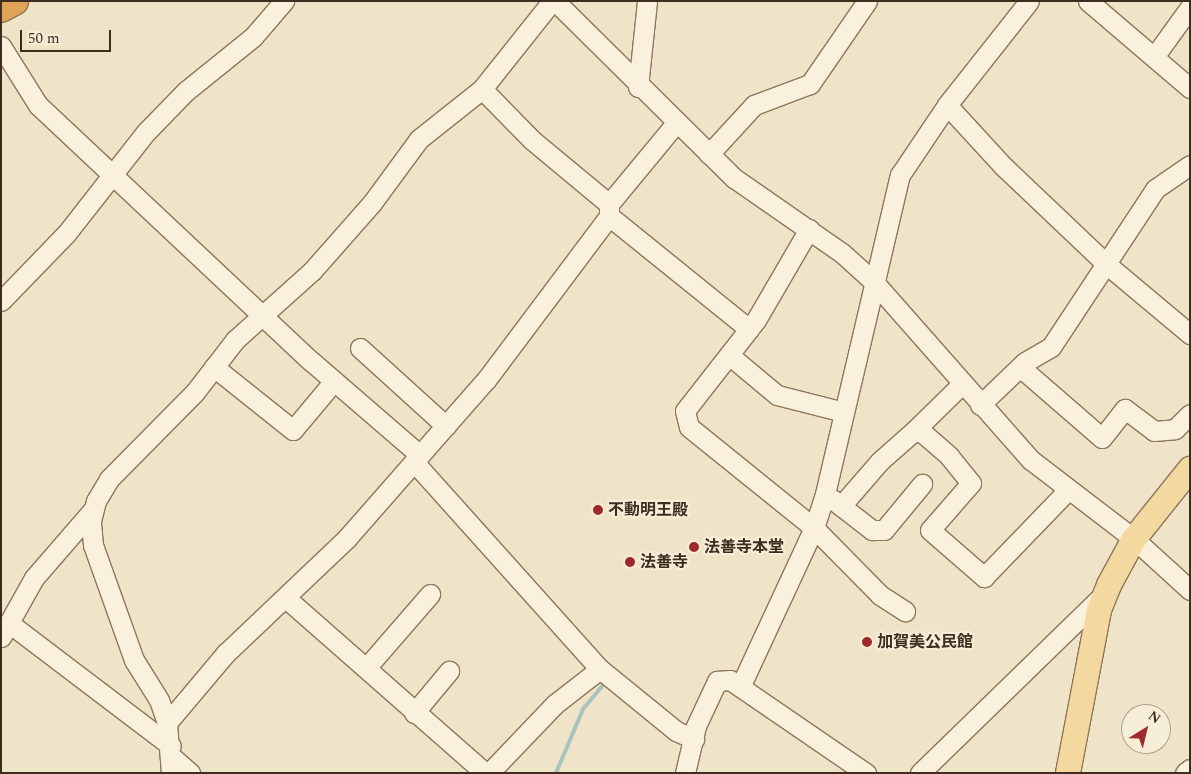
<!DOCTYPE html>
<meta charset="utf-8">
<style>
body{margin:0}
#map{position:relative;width:1191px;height:774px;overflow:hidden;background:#f0e4c8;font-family:Spectral,"Noto Sans JP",serif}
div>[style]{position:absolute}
.stream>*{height:4px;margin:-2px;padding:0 2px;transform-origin:2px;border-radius:2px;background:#a9c4bc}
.roads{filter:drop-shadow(1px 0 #8d765c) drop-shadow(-1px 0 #8d765c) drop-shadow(0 1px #8d765c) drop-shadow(0 -1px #8d765c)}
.minor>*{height:19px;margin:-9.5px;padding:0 9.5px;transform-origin:9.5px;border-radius:9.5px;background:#faf1dc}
.major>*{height:24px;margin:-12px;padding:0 12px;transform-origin:12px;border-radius:12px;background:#f3d9a0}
.highway>*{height:28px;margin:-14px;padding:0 14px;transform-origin:14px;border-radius:14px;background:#e0a458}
.dots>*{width:14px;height:14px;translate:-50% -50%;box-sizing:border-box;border:2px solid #f7eed8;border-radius:50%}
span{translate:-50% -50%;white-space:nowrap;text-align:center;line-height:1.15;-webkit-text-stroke:4px #f7eed8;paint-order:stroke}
.poi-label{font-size:16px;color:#3d2e20;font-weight:700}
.left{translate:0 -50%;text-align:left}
.frame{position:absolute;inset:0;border:2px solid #3d2e20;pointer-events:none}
.north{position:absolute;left:1121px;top:704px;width:50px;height:50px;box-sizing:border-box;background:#f7eed8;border:1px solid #ada18e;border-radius:50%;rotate:36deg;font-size:14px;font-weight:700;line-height:20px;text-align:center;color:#3d2e20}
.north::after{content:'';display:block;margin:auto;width:18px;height:22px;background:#9e2a2b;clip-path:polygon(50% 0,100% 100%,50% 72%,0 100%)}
.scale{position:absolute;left:20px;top:30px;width:91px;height:22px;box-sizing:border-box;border:2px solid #3d2e20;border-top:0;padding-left:6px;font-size:15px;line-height:18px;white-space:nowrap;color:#3d2e20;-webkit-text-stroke:4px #f7eed8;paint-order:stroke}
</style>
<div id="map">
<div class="stream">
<div style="left:556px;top:773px;width:69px;rotate:-67.1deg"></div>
<div style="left:583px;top:709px;width:38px;rotate:-50deg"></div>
</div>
<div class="roads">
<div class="minor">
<div style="left:555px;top:1px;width:252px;rotate:44.7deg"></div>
<div style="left:734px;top:178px;width:131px;rotate:34.8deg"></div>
<div style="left:842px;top:253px;width:42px;rotate:42.1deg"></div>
<div style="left:873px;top:281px;width:239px;rotate:48.6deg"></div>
<div style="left:1031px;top:460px;width:130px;rotate:37.5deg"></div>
<div style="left:1134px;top:539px;width:76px;rotate:42.3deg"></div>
<div style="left:1088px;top:1px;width:134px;rotate:40.5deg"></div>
<div style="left:1px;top:46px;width:70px;rotate:57.9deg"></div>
<div style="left:38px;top:105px;width:374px;rotate:43.2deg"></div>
<div style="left:311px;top:361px;width:144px;rotate:40.8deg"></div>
<div style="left:1154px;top:57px;width:62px;rotate:-54.2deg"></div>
<div style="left:638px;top:87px;width:86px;rotate:-84deg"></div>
<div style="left:482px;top:89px;width:71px;rotate:45.6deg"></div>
<div style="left:532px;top:140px;width:100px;rotate:39.7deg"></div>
<div style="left:947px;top:105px;width:84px;rotate:47.4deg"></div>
<div style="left:1004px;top:167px;width:139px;rotate:43.5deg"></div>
<div style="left:1105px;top:263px;width:111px;rotate:39.9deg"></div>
<div style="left:709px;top:154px;width:67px;rotate:-47.4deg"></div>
<div style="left:754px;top:105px;width:60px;rotate:-20.6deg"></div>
<div style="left:810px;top:84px;width:101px;rotate:-55.5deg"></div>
<div style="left:609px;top:216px;width:180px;rotate:38.9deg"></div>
<div style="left:809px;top:229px;width:105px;rotate:120.2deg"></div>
<div style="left:756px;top:320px;width:115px;rotate:128deg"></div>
<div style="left:685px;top:411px;width:16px;rotate:76deg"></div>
<div style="left:689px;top:427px;width:161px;rotate:38.9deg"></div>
<div style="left:814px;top:528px;width:94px;rotate:45.4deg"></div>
<div style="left:880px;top:595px;width:30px;rotate:33deg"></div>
<div style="left:1px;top:301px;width:93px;rotate:-45.9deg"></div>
<div style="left:66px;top:234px;width:130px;rotate:-51.9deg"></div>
<div style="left:146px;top:132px;width:57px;rotate:-45.7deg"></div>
<div style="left:186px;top:91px;width:86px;rotate:-38.9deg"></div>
<div style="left:253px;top:37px;width:48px;rotate:-49.3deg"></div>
<div style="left:360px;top:348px;width:116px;rotate:42.2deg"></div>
<div style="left:729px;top:355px;width:62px;rotate:39.8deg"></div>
<div style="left:777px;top:395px;width:69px;rotate:14.2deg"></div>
<div style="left:214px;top:367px;width:101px;rotate:38.6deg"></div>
<div style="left:293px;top:430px;width:64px;rotate:-50.1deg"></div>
<div style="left:1020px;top:367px;width:108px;rotate:40.9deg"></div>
<div style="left:1102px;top:438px;width:37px;rotate:-52deg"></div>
<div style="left:1125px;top:409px;width:36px;rotate:37deg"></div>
<div style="left:1154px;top:431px;width:21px;rotate:-5deg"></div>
<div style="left:1175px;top:429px;width:21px;rotate:-45deg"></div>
<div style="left:980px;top:405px;width:62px;rotate:-43.7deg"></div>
<div style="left:1025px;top:362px;width:30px;rotate:-30deg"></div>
<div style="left:1051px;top:347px;width:189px;rotate:-56.6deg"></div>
<div style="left:1155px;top:189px;width:42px;rotate:-34.4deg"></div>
<div style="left:915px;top:430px;width:66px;rotate:-44.4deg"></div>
<div style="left:414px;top:462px;width:278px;rotate:48.1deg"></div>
<div style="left:600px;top:669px;width:98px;rotate:39.2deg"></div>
<div style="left:676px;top:731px;width:20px;rotate:24deg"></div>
<div style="left:832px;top:499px;width:51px;rotate:37.8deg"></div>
<div style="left:872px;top:530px;width:12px"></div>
<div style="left:884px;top:530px;width:60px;rotate:-50.4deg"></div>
<div style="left:841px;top:506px;width:60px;rotate:-49.1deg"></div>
<div style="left:880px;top:461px;width:47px;rotate:-41.5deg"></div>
<div style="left:915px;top:430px;width:10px;rotate:24deg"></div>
<div style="left:924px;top:434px;width:33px;rotate:41deg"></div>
<div style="left:949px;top:456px;width:35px;rotate:51deg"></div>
<div style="left:971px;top:483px;width:62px;rotate:131.1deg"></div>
<div style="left:930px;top:530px;width:72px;rotate:41deg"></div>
<div style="left:984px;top:577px;width:122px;rotate:-46deg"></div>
<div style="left:287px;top:599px;width:264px;rotate:41.3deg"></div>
<div style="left:9px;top:623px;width:203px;rotate:37.2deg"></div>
<div style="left:1px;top:637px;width:68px;rotate:-60.8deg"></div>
<div style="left:34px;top:578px;width:90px;rotate:-49.1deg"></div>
<div style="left:366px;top:668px;width:98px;rotate:-49.1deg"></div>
<div style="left:741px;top:685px;width:173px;rotate:-65.1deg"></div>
<div style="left:814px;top:528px;width:36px;rotate:-72deg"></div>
<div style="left:825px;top:494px;width:328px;rotate:-76.8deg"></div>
<div style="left:900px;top:175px;width:84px;rotate:-56.1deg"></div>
<div style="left:947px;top:105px;width:132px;rotate:-51.7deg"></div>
<div style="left:414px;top:713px;width:55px;rotate:-50.2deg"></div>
<div style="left:167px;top:723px;width:92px;rotate:-49.9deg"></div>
<div style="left:226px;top:653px;width:167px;rotate:-43.5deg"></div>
<div style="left:347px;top:538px;width:210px;rotate:-48.7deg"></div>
<div style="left:486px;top:380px;width:205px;rotate:-53.1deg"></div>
<div style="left:609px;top:216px;width:12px;rotate:-90deg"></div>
<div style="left:609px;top:204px;width:105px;rotate:-50.4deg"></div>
<div style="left:173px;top:758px;width:23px;rotate:41deg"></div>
<div style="left:171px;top:773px;width:50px;rotate:-94.6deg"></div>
<div style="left:167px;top:723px;width:24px;rotate:-109deg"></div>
<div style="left:159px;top:700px;width:47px;rotate:-122deg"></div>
<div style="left:134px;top:660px;width:122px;rotate:-109.6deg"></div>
<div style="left:93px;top:545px;width:24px;rotate:-95deg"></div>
<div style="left:91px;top:521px;width:21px;rotate:-76deg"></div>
<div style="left:96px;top:501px;width:26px;rotate:-59deg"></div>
<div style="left:109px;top:479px;width:122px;rotate:-45.3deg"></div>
<div style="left:195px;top:392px;width:66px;rotate:-52.4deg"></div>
<div style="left:235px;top:340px;width:103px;rotate:-41.9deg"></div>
<div style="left:312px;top:271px;width:91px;rotate:-48.6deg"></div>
<div style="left:372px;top:203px;width:79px;rotate:-53.7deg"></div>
<div style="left:419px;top:139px;width:80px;rotate:-38.4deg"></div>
<div style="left:482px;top:89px;width:112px;rotate:-51.5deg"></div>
<div style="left:489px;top:773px;width:95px;rotate:-46.3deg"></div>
<div style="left:555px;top:704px;width:57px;rotate:-37.9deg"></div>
<div style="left:685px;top:773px;width:48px;rotate:-76.8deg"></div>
<div style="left:696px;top:726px;width:50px;rotate:-65deg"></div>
<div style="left:717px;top:681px;width:13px;rotate:-4deg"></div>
<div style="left:730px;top:680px;width:165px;rotate:34.4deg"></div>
<div style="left:920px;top:773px;width:260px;rotate:-44.2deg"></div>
<div style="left:1185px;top:773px;width:6px;rotate:-39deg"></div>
</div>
<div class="major">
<div style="left:1068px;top:773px;width:166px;rotate:-79.2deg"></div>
<div style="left:1099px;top:610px;width:27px;rotate:-68deg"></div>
<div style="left:1109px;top:585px;width:52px;rotate:-61.5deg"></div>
<div style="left:1134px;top:539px;width:90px;rotate:-51.3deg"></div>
</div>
<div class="highway">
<div style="left:1px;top:8px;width:15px;rotate:-28deg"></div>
</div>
</div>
<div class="dots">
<div style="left:598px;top:510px;background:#9e2a2b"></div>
<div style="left:694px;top:547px;background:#9e2a2b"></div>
<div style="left:630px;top:562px;background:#9e2a2b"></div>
<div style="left:867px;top:642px;background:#9e2a2b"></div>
</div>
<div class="poi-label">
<span class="left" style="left:608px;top:510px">不動明王殿</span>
<span class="left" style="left:704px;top:547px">法善寺本堂</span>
<span class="left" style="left:640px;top:562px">法善寺</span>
<span class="left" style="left:877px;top:642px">加賀美公民館</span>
</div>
<div class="frame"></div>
<div class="north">N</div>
<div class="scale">50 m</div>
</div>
